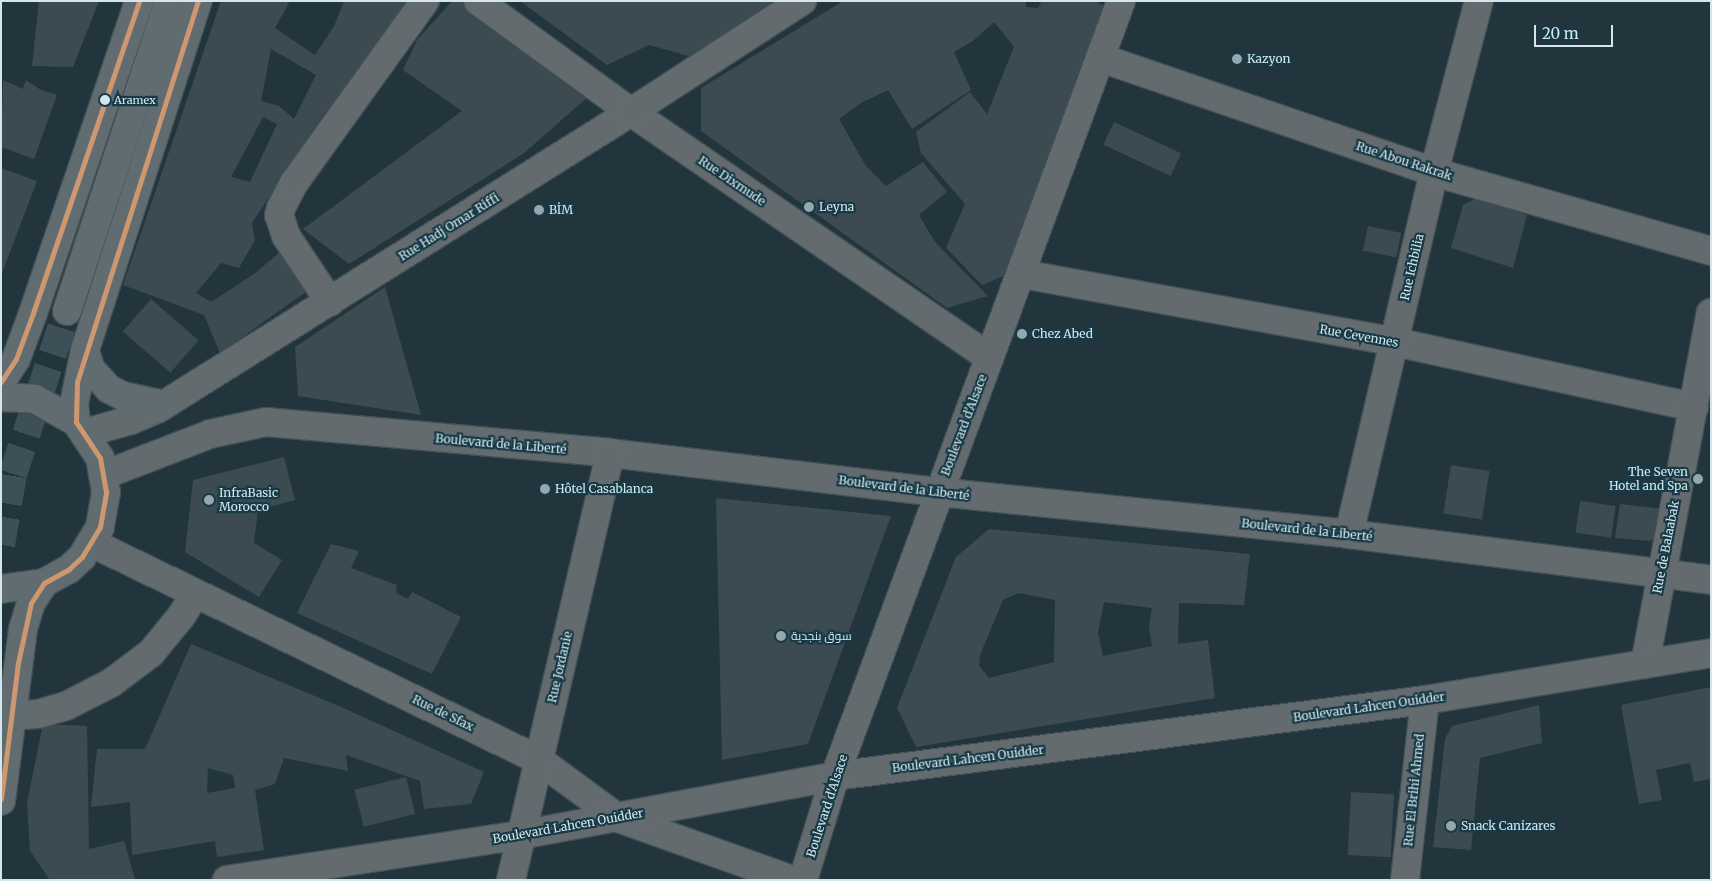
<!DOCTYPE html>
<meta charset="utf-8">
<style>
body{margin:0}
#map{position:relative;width:1712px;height:881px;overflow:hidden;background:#22353c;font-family:Merriweather,Cairo,serif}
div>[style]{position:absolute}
.building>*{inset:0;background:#3c4b51;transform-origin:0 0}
.major-tunnel>*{height:28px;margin-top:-14px;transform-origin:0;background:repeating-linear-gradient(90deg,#3d5057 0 28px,transparent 0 42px)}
.roads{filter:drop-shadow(1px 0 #415056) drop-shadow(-1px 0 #415056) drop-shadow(0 1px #415056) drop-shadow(0 -1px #415056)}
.minor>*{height:28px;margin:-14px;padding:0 14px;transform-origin:14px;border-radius:14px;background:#646b6e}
.major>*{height:28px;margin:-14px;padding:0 14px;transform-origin:14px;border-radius:14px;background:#606c70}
.bus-1>*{height:5px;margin:-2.5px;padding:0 2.5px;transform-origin:2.5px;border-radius:2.5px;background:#cd976f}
.dots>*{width:14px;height:14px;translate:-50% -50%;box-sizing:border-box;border:2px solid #183a46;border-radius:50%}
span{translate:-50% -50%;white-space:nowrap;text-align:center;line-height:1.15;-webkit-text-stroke:4.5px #183a46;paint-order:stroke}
.bus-label{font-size:11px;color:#d3e6ed}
.left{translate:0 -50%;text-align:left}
.poi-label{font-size:12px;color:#d3e6ed}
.right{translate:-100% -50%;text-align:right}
.street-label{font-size:12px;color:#d3e6ed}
.frame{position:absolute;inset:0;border:2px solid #d3e6ed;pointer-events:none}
.scale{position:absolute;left:1534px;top:25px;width:79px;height:22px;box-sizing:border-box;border:2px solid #d3e6ed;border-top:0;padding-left:6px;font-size:15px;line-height:18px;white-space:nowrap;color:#d3e6ed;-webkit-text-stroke:4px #183a46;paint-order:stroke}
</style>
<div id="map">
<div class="building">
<div style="clip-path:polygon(39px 1px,99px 1px,73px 67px,32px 66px)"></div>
<div style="clip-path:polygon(evenodd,221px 1px,290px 1px,275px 28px,315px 55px,334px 26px,344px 1px,411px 1px,376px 55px,325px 113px,252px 223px,255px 240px,239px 268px,221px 263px,196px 293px,211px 302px,254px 274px,280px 252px,310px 289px,220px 353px,204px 315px,123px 285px,221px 1px,271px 49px,316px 75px,294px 119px,279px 106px,261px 101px,271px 49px,221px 1px,263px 117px,277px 124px,250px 182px,231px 177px,263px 117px)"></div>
<div style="clip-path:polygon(452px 1px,461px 1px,589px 96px,524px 153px,349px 264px,303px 229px,462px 111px,403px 70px,417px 40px)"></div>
<div style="clip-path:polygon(520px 1px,778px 1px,696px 58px,649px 45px,607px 65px)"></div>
<div style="clip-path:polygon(843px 1px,1026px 1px,1026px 7px,1038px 8px,1042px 1px,1095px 1px,1107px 8px,1006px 275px,982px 285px,946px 248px,965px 204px,921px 153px,916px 132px,970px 92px,987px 114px,1014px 47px,994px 22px,973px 41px,954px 52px,971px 90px,912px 129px,888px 90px,861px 103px,839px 119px,866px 166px,886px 186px,923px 162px,947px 192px,919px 215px,935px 242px,988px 296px,947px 308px,701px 131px,701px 88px)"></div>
<div style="clip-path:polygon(3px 80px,23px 89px,26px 80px,41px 90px,57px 95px,34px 159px,1px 147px)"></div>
<div style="left:1114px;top:122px;width:74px;height:25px;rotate:25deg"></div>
<div style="clip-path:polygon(1px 168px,37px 181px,1px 276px)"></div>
<div style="clip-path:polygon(1479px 197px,1527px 215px,1513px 268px,1451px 248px,1463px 205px)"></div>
<div style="left:1368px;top:226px;width:34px;height:25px;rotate:12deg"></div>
<div style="clip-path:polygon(385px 287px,421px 415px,298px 396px,295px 347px)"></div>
<div style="left:151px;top:299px;width:63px;height:43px;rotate:41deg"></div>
<div style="clip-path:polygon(284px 457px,295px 500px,258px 510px,254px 543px,282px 560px,259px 597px,185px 552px,193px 480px)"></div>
<div style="left:1451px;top:465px;width:39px;height:49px;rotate:9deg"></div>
<div style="clip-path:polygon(716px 498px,891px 516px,808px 744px,722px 760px)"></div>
<div style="left:1580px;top:501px;width:36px;height:32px;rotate:8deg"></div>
<div style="clip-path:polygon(1620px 504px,1664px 509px,1661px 529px,1651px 541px,1615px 538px)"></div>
<div style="clip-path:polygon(evenodd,989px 529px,1250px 554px,1244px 605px,1179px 603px,1178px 644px,1208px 640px,1215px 698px,916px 747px,897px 708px,956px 557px,989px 529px,1018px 593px,1055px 600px,1054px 662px,989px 678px,979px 666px,980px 655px,1003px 600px,1018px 593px,989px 529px,1104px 602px,1152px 608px,1149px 627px,1152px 646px,1103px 656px,1098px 633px,1104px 602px)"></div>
<div style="clip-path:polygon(331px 544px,359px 551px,351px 568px,397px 585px,396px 593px,408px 599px,412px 592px,461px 617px,432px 674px,297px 613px)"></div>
<div style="clip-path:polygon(evenodd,191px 644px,339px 706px,484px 772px,471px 804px,424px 809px,420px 781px,346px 755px,348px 771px,284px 758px,275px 784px,255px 790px,264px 850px,217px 857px,215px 841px,132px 855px,130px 802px,91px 807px,97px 749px,145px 749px,191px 644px,208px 768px,233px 775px,235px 788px,207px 793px,208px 768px)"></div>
<div style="clip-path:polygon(1711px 687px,1711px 779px,1694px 782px,1690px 763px,1656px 770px,1662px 800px,1639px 804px,1621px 705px)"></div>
<div style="clip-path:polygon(1539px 705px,1542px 743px,1480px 758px,1471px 850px,1433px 847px,1445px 739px,1452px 726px)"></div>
<div style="clip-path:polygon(43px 724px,87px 726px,89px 849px,124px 841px,135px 879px,50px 880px,30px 851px,27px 803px)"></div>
<div style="left:406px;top:777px;width:38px;height:53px;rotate:76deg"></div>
<div style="left:1351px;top:792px;width:43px;height:63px;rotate:3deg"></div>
</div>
<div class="major-tunnel">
<div style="left:1px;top:545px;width:72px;rotate:-80.4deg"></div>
<div style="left:13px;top:474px;width:172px;rotate:-71.7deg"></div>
</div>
<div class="roads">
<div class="minor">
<div style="left:478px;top:1px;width:189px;rotate:36deg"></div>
<div style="left:631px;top:112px;width:434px;rotate:34.4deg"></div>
<div style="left:1101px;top:58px;width:352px;rotate:18.9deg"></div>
<div style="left:1434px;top:172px;width:288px;rotate:15.9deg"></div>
<div style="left:1022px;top:274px;width:379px;rotate:10.3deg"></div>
<div style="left:1395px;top:342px;width:306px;rotate:12.3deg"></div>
<div style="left:330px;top:302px;width:79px;rotate:-123.7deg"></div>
<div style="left:286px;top:236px;width:22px;rotate:-108deg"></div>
<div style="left:279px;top:215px;width:7px;rotate:-74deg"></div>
<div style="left:281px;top:208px;width:28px;rotate:-63deg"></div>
<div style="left:294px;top:183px;width:224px;rotate:-54.3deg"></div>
<div style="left:85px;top:433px;width:48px;rotate:-15.8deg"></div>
<div style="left:131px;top:420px;width:30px;rotate:-23deg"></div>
<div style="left:159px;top:408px;width:557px;rotate:-32.09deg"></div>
<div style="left:631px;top:112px;width:204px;rotate:-33deg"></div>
<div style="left:104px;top:475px;width:114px;rotate:-21.1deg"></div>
<div style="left:210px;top:434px;width:57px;rotate:-12.1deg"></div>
<div style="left:266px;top:422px;width:345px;rotate:5.1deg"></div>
<div style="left:610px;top:453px;width:330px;rotate:6.8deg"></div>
<div style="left:938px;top:492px;width:413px;rotate:5.8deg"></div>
<div style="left:1349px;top:534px;width:365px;rotate:7.2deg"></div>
<div style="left:1349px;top:534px;width:372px;rotate:-76.8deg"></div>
<div style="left:1434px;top:172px;width:177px;rotate:-75.3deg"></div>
<div style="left:92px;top:543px;width:497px;rotate:25.9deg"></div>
<div style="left:539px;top:760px;width:98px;rotate:36.3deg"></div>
<div style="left:618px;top:818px;width:185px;rotate:19.6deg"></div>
<div style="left:1645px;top:664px;width:357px;rotate:-79.4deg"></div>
<div style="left:10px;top:716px;width:28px;rotate:-4deg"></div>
<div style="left:38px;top:714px;width:29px;rotate:-16deg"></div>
<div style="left:66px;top:706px;width:51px;rotate:-27.1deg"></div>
<div style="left:111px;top:683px;width:50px;rotate:-36.9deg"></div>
<div style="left:151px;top:653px;width:49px;rotate:-50.8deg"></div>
<div style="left:182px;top:615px;width:25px;rotate:-58deg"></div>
<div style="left:227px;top:880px;width:297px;rotate:-8.7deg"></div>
<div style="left:521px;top:835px;width:319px;rotate:-10.6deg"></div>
<div style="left:835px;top:776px;width:595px;rotate:-7.34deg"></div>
<div style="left:1425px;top:700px;width:290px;rotate:-9.3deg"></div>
<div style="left:511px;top:880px;width:438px;rotate:-76.9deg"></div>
<div style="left:803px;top:880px;width:109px;rotate:-72.9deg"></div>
<div style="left:835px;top:776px;width:826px;rotate:-69.74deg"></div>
<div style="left:1405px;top:880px;width:181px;rotate:-83.7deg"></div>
</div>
<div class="major">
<div style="left:67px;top:311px;width:326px;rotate:-71.8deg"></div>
<div style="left:85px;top:350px;width:19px;rotate:74deg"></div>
<div style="left:90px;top:368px;width:28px;rotate:48deg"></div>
<div style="left:109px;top:389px;width:16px;rotate:27deg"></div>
<div style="left:123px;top:396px;width:42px;rotate:12.4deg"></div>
<div style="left:1px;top:382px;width:27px;rotate:-57deg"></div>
<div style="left:16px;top:359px;width:49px;rotate:-69.7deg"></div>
<div style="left:33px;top:313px;width:330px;rotate:-71.2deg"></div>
<div style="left:1px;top:397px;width:34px;rotate:3deg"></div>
<div style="left:35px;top:399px;width:47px;rotate:29.3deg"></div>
<div style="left:76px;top:422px;width:43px;rotate:56.3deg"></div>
<div style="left:100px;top:458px;width:35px;rotate:80deg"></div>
<div style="left:106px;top:492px;width:36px;rotate:100deg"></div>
<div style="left:100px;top:527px;width:35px;rotate:121deg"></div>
<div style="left:82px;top:557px;width:18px;rotate:137deg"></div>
<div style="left:69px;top:569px;width:29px;rotate:151deg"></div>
<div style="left:44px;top:583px;width:43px;rotate:172.1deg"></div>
<div style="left:76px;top:422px;width:18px;rotate:-96deg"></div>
<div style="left:74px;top:404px;width:55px;rotate:-78.5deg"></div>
<div style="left:85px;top:350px;width:367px;rotate:-72.1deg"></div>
<div style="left:1px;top:801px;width:173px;rotate:-82.7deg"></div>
<div style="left:23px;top:629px;width:27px;rotate:-73deg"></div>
<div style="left:31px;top:603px;width:24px;rotate:-57deg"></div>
</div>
</div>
<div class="bus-1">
<div style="left:1px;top:382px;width:27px;rotate:-57deg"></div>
<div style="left:16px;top:359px;width:49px;rotate:-69.7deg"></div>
<div style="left:33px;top:313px;width:330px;rotate:-71.2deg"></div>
<div style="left:1px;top:799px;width:137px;rotate:-82.9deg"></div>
<div style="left:18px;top:663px;width:61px;rotate:-77.8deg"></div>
<div style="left:31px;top:603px;width:24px;rotate:-57deg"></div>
<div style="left:44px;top:583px;width:29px;rotate:-29deg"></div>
<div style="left:69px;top:569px;width:18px;rotate:-43deg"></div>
<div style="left:82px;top:557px;width:35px;rotate:-59deg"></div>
<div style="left:100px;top:527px;width:36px;rotate:-80deg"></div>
<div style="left:106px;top:492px;width:35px;rotate:-100deg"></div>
<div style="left:100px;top:458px;width:43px;rotate:-123.7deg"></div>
<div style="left:76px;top:422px;width:40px;rotate:-88.6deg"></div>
<div style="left:77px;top:382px;width:400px;rotate:-72.4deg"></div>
</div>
<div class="dots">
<div style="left:1237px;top:59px;background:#95a8af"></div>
<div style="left:105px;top:100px;background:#d3e6ed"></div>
<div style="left:809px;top:207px;background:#95a8af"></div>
<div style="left:539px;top:210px;background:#95a8af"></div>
<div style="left:1022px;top:334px;background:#95a8af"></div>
<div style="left:1698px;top:479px;background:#95a8af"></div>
<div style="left:545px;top:489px;background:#95a8af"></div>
<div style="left:209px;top:500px;background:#95a8af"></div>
<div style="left:781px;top:636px;background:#95a8af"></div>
<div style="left:1451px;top:826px;background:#95a8af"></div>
</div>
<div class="bus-label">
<span class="left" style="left:114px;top:100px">Aramex</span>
</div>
<div class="poi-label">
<span class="left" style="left:1247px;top:59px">Kazyon</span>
<span class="left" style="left:819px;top:207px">Leyna</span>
<span class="left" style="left:549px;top:210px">BİM</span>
<span class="left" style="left:1032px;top:334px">Chez Abed</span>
<span class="right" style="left:1688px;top:479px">The Seven<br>Hotel and Spa</span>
<span class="left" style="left:555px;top:489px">Hôtel Casablanca</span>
<span class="left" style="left:219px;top:500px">InfraBasic<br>Morocco</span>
<span class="left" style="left:791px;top:636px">سوق بنجدية</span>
<span class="left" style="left:1461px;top:826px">Snack Canizares</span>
</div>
<div class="street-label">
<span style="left:1404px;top:161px;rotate:18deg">Rue Abou Rakrak</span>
<span style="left:732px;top:181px;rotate:34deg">Rue Dixmude</span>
<span style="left:449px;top:227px;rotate:-32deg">Rue Hadj Omar Riffi</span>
<span style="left:1412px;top:267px;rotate:-77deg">Rue Ichbilia</span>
<span style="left:1359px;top:336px;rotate:10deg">Rue Cevennes</span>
<span style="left:964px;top:425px;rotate:-69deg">Boulevard d'Alsace</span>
<span style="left:501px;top:444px;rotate:5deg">Boulevard de la Liberté</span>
<span style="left:904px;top:488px;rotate:7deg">Boulevard de la Liberté</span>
<span style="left:1307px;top:530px;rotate:6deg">Boulevard de la Liberté</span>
<span style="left:1666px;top:547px;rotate:-79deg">Rue de Balaabak</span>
<span style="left:560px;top:667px;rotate:-77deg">Rue Jordanie</span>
<span style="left:1369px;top:707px;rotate:-8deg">Boulevard Lahcen Ouidder</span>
<span style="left:443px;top:713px;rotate:26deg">Rue de Sfax</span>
<span style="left:968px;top:759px;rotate:-7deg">Boulevard Lahcen Ouidder</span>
<span style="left:1414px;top:790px;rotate:-84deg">Rue El Brihi Ahmed</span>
<span style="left:827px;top:806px;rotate:-72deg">Boulevard d'Alsace</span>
<span style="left:568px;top:826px;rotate:-10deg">Boulevard Lahcen Ouidder</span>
</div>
<div class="frame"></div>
<div class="scale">20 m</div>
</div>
